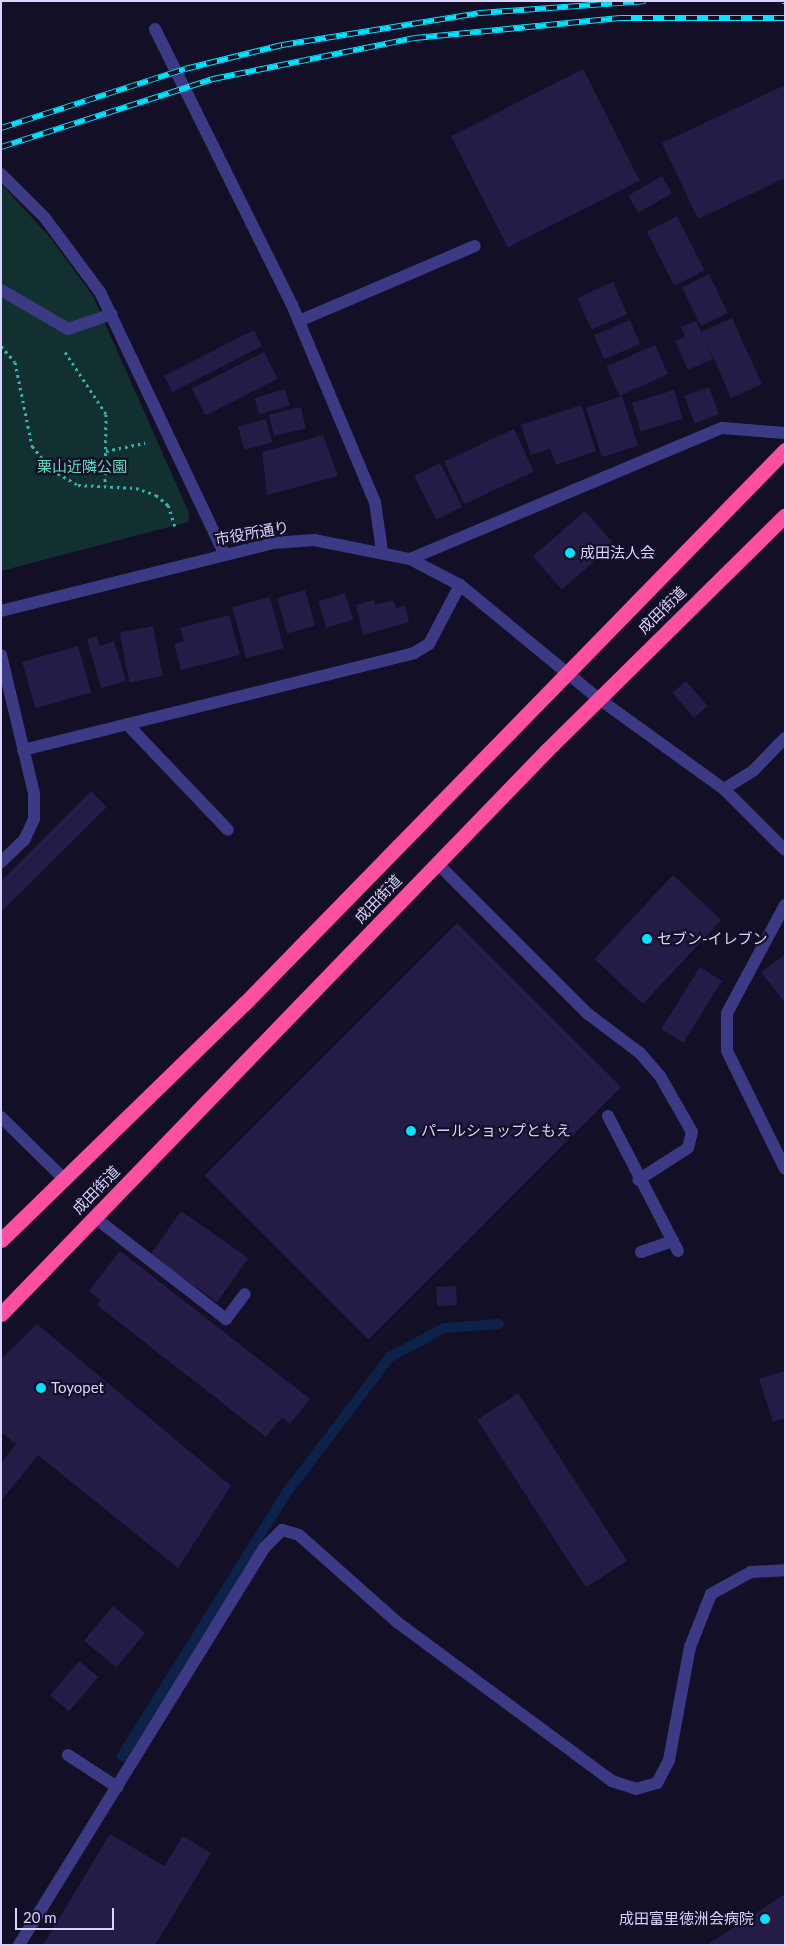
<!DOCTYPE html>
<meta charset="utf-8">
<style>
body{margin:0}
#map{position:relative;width:786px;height:1946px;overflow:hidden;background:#130f26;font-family:Lato,"Noto Sans JP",sans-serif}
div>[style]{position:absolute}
.green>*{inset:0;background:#12302f}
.stream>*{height:10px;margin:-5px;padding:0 5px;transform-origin:5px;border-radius:5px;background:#0c2248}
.building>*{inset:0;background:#241b47;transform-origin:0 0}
.path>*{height:3px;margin-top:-1.5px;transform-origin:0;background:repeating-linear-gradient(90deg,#2fb8b0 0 2.5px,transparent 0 6.5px)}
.minor>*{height:12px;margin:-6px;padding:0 6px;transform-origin:6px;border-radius:6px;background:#3d3a85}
.highway>*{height:15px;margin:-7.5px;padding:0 7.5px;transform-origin:7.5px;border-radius:7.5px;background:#ff4fa3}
.rail>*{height:5.5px;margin-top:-2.75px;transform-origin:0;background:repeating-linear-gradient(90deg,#130f26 0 11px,#00e5ff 0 22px);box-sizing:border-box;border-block:1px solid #00e5ff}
.dots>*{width:14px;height:14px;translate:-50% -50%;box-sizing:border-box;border:2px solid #130f26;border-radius:50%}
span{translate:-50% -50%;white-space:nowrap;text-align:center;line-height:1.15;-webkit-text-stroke:4.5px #130f26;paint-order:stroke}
.park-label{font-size:15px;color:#5fe0c0}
.street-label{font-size:15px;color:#d9d4ff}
.poi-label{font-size:15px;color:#d9d4ff}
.left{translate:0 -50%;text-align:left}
.right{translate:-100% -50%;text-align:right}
.frame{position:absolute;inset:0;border:2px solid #d9d4ff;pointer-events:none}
.scale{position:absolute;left:15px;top:1908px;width:99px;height:22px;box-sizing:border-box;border:2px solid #d9d4ff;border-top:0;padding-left:6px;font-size:15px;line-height:18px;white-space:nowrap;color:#d9d4ff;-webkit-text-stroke:4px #130f26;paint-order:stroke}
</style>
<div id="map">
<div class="green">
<div style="clip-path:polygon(1px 184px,49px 236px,93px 296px,189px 513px,188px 522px,1px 571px)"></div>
</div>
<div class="stream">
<div style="left:122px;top:1756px;width:311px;rotate:-58deg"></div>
<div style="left:287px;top:1492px;width:170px;rotate:-52.7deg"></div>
<div style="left:390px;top:1357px;width:61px;rotate:-28.2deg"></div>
<div style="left:444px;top:1328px;width:55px;rotate:-4.2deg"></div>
</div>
<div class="building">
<div style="left:583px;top:69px;width:125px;height:148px;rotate:63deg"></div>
<div style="clip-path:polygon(785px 85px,785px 178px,698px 219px,662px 143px)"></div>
<div style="left:662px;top:176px;width:20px;height:39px;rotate:60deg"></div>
<div style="left:677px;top:216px;width:61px;height:34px;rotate:63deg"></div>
<div style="left:709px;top:274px;width:43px;height:30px;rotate:64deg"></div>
<div style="left:613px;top:282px;width:35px;height:39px;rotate:66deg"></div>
<div style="clip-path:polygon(732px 318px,762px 384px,731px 398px,704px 336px,713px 359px,688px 370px,675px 341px,685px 337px,681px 327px,696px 321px,701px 332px)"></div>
<div style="left:630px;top:320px;width:26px;height:39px;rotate:67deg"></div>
<div style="left:254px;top:330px;width:18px;height:101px;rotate:63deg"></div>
<div style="left:655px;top:345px;width:32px;height:53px;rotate:66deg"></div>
<div style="left:264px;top:352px;width:30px;height:81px;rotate:63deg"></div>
<div style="left:709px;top:387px;width:29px;height:26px;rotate:70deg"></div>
<div style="left:285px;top:389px;width:17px;height:32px;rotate:73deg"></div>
<div style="left:674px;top:390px;width:30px;height:44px;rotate:73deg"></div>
<div style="left:622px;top:396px;width:52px;height:38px;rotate:72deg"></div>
<div style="clip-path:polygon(581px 405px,596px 451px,556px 465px,550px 449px,531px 455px,521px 425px)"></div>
<div style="left:301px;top:407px;width:22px;height:33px;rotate:77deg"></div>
<div style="left:266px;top:419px;width:24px;height:29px;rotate:75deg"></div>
<div style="left:514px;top:429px;width:47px;height:77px;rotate:65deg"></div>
<div style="clip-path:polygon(323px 435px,338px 476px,267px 495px,262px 452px)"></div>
<div style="left:440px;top:463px;width:49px;height:29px;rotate:63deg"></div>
<div style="left:585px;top:511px;width:44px;height:69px;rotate:49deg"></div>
<div style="left:305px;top:590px;width:37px;height:29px;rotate:74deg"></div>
<div style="left:345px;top:593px;width:28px;height:28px;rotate:73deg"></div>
<div style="left:270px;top:597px;width:53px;height:39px;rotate:75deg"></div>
<div style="clip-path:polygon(374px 600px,375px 605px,393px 600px,396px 608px,405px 606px,409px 622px,363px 635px,356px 605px)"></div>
<div style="clip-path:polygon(229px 615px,240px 655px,181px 670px,174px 644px,184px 641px,180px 628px)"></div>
<div style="left:153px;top:626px;width:51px;height:34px;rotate:79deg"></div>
<div style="clip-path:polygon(97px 636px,100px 646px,114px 641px,126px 681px,101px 688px,87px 639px)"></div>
<div style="left:78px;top:646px;width:48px;height:58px;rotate:74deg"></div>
<div style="left:686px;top:681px;width:33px;height:18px;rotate:49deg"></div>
<div style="clip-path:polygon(91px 791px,107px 807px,1px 912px,1px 881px)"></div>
<div style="left:673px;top:875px;width:66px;height:115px;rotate:43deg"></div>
<div style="left:457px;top:923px;width:232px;height:357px;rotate:45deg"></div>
<div style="clip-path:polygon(785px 955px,785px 1003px,761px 972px)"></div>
<div style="left:700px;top:967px;width:26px;height:73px;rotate:32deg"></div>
<div style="left:181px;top:1211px;width:82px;height:54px;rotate:35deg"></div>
<div style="clip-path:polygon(120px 1251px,310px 1399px,290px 1424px,282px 1417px,266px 1437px,97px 1305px,101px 1300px,89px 1291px)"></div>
<div style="left:456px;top:1286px;width:19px;height:20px;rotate:87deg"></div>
<div style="clip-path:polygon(37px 1324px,231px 1486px,178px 1568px,38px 1455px,1px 1501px,1px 1463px,16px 1444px,1px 1432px,1px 1359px)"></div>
<div style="clip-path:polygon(785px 1371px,785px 1418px,773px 1422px,759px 1379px)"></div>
<div style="left:518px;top:1393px;width:200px;height:49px;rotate:57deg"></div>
<div style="left:113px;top:1606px;width:42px;height:45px;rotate:40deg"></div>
<div style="left:79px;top:1661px;width:25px;height:45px;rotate:40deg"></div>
<div style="clip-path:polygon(110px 1834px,164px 1866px,183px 1836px,211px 1853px,155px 1945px,43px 1945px)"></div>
<div style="clip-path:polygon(785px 1894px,785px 1945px,707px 1945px)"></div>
</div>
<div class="path">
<div style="left:1px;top:346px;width:21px;rotate:49deg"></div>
<div style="left:15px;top:362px;width:86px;rotate:78.6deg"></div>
<div style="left:32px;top:446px;width:31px;rotate:50deg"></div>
<div style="left:52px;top:470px;width:30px;rotate:30deg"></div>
<div style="left:78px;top:485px;width:58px;rotate:3deg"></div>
<div style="left:136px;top:488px;width:21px;rotate:19deg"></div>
<div style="left:156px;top:495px;width:16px;rotate:40deg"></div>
<div style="left:168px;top:505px;width:22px;rotate:72deg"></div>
<div style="left:65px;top:352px;width:74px;rotate:56.5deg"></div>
<div style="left:106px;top:414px;width:72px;rotate:90.8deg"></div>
<div style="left:106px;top:451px;width:40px;rotate:-12deg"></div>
</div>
<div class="minor">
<div style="left:155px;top:29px;width:308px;rotate:63.6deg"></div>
<div style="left:292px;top:305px;width:214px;rotate:67.2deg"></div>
<div style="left:375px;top:502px;width:49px;rotate:81.9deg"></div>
<div style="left:1px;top:174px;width:62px;rotate:45deg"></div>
<div style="left:45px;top:218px;width:92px;rotate:53.4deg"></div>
<div style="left:100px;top:292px;width:289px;rotate:64.6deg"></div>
<div style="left:1px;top:290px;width:78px;rotate:30.2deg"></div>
<div style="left:68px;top:329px;width:46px;rotate:-18.8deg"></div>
<div style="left:299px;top:321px;width:191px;rotate:-23.1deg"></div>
<div style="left:410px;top:559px;width:338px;rotate:-22.8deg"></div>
<div style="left:722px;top:428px;width:63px;rotate:4.5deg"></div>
<div style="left:1px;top:611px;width:280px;rotate:-14deg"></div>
<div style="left:273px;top:543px;width:41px;rotate:-4.2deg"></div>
<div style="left:314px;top:540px;width:98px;rotate:11.2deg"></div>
<div style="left:410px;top:559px;width:56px;rotate:27.5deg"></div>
<div style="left:460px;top:585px;width:180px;rotate:39.4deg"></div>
<div style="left:599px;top:699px;width:154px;rotate:35.8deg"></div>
<div style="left:724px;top:789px;width:86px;rotate:45deg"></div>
<div style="left:1px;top:655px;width:143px;rotate:76.6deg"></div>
<div style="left:34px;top:794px;width:25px;rotate:90deg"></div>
<div style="left:34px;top:819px;width:23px;rotate:115deg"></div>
<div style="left:24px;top:840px;width:32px;rotate:136deg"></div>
<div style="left:127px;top:724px;width:146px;rotate:46.4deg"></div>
<div style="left:23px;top:750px;width:403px;rotate:-13.9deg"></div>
<div style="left:414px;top:653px;width:17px;rotate:-31deg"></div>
<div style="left:429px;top:644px;width:67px;rotate:-62.3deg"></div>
<div style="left:724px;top:789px;width:34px;rotate:-32deg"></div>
<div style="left:753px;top:771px;width:46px;rotate:-45.9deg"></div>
<div style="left:437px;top:863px;width:214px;rotate:45deg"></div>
<div style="left:588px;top:1014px;width:65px;rotate:36.9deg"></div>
<div style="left:640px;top:1053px;width:30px;rotate:49deg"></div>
<div style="left:660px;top:1076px;width:64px;rotate:60.3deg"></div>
<div style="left:692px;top:1132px;width:16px;rotate:104deg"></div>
<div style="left:688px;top:1148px;width:59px;rotate:147.4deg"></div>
<div style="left:785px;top:905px;width:123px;rotate:118.2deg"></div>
<div style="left:727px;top:1013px;width:38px;rotate:90deg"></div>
<div style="left:727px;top:1051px;width:131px;rotate:63.8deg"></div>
<div style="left:608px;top:1116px;width:152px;rotate:62.6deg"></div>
<div style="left:1px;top:1117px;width:88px;rotate:44.5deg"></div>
<div style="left:94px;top:1217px;width:167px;rotate:37.7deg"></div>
<div style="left:226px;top:1319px;width:31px;rotate:-53deg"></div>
<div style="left:641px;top:1252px;width:34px;rotate:-19deg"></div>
<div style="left:68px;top:1755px;width:59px;rotate:33.1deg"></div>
<div style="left:19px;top:1945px;width:468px;rotate:-58.3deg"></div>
<div style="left:265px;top:1547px;width:24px;rotate:-45deg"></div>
<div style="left:282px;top:1530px;width:18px;rotate:16deg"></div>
<div style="left:299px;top:1535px;width:131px;rotate:41.6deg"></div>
<div style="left:397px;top:1622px;width:267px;rotate:36.5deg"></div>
<div style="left:612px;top:1781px;width:25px;rotate:18deg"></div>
<div style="left:636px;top:1789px;width:22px;rotate:-16deg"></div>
<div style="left:657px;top:1783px;width:26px;rotate:-62deg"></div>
<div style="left:669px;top:1760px;width:115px;rotate:-79.5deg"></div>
<div style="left:690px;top:1647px;width:57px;rotate:-68.4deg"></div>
<div style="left:711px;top:1594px;width:46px;rotate:-28.8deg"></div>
<div style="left:751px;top:1572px;width:34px;rotate:-3deg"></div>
</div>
<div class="highway">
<div style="left:1px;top:1240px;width:340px;rotate:-44.2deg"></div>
<div style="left:245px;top:1003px;width:773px;rotate:-45.68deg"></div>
<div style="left:1px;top:1314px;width:785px;rotate:-45.93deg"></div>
<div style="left:547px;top:750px;width:334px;rotate:-44.6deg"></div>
</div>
<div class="rail">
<div style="left:782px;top:1px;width:3px"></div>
<div style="left:1px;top:128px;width:193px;rotate:-17.8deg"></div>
<div style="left:185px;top:69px;width:100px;rotate:-13.9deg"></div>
<div style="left:282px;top:45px;width:201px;rotate:-9.2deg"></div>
<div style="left:480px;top:13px;width:166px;rotate:-4.1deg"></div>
<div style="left:1px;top:147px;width:223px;rotate:-17.8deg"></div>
<div style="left:213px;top:79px;width:206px;rotate:-11.5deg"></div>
<div style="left:415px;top:38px;width:206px;rotate:-5.6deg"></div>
<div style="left:620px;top:18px;width:165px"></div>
</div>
<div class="dots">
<div style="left:570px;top:553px;background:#00e5ff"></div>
<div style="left:647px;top:939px;background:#00e5ff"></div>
<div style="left:411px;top:1131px;background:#00e5ff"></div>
<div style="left:41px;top:1388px;background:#00e5ff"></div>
<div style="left:765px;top:1919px;background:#00e5ff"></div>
</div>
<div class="park-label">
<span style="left:82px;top:467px">栗山近隣公園</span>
</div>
<div class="street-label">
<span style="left:252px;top:533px;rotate:-10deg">市役所通り</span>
<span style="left:662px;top:610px;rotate:-44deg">成田街道</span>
<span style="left:378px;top:899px;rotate:-46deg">成田街道</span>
<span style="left:96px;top:1190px;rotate:-46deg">成田街道</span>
</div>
<div class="poi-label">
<span class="left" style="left:580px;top:553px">成田法人会</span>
<span class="left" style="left:657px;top:939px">セブン-イレブン</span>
<span class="left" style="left:421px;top:1131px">パールショップともえ</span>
<span class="left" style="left:51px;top:1388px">Toyopet</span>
<span class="right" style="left:754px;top:1919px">成田富里徳洲会病院</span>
</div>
<div class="frame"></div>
<div class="scale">20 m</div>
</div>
